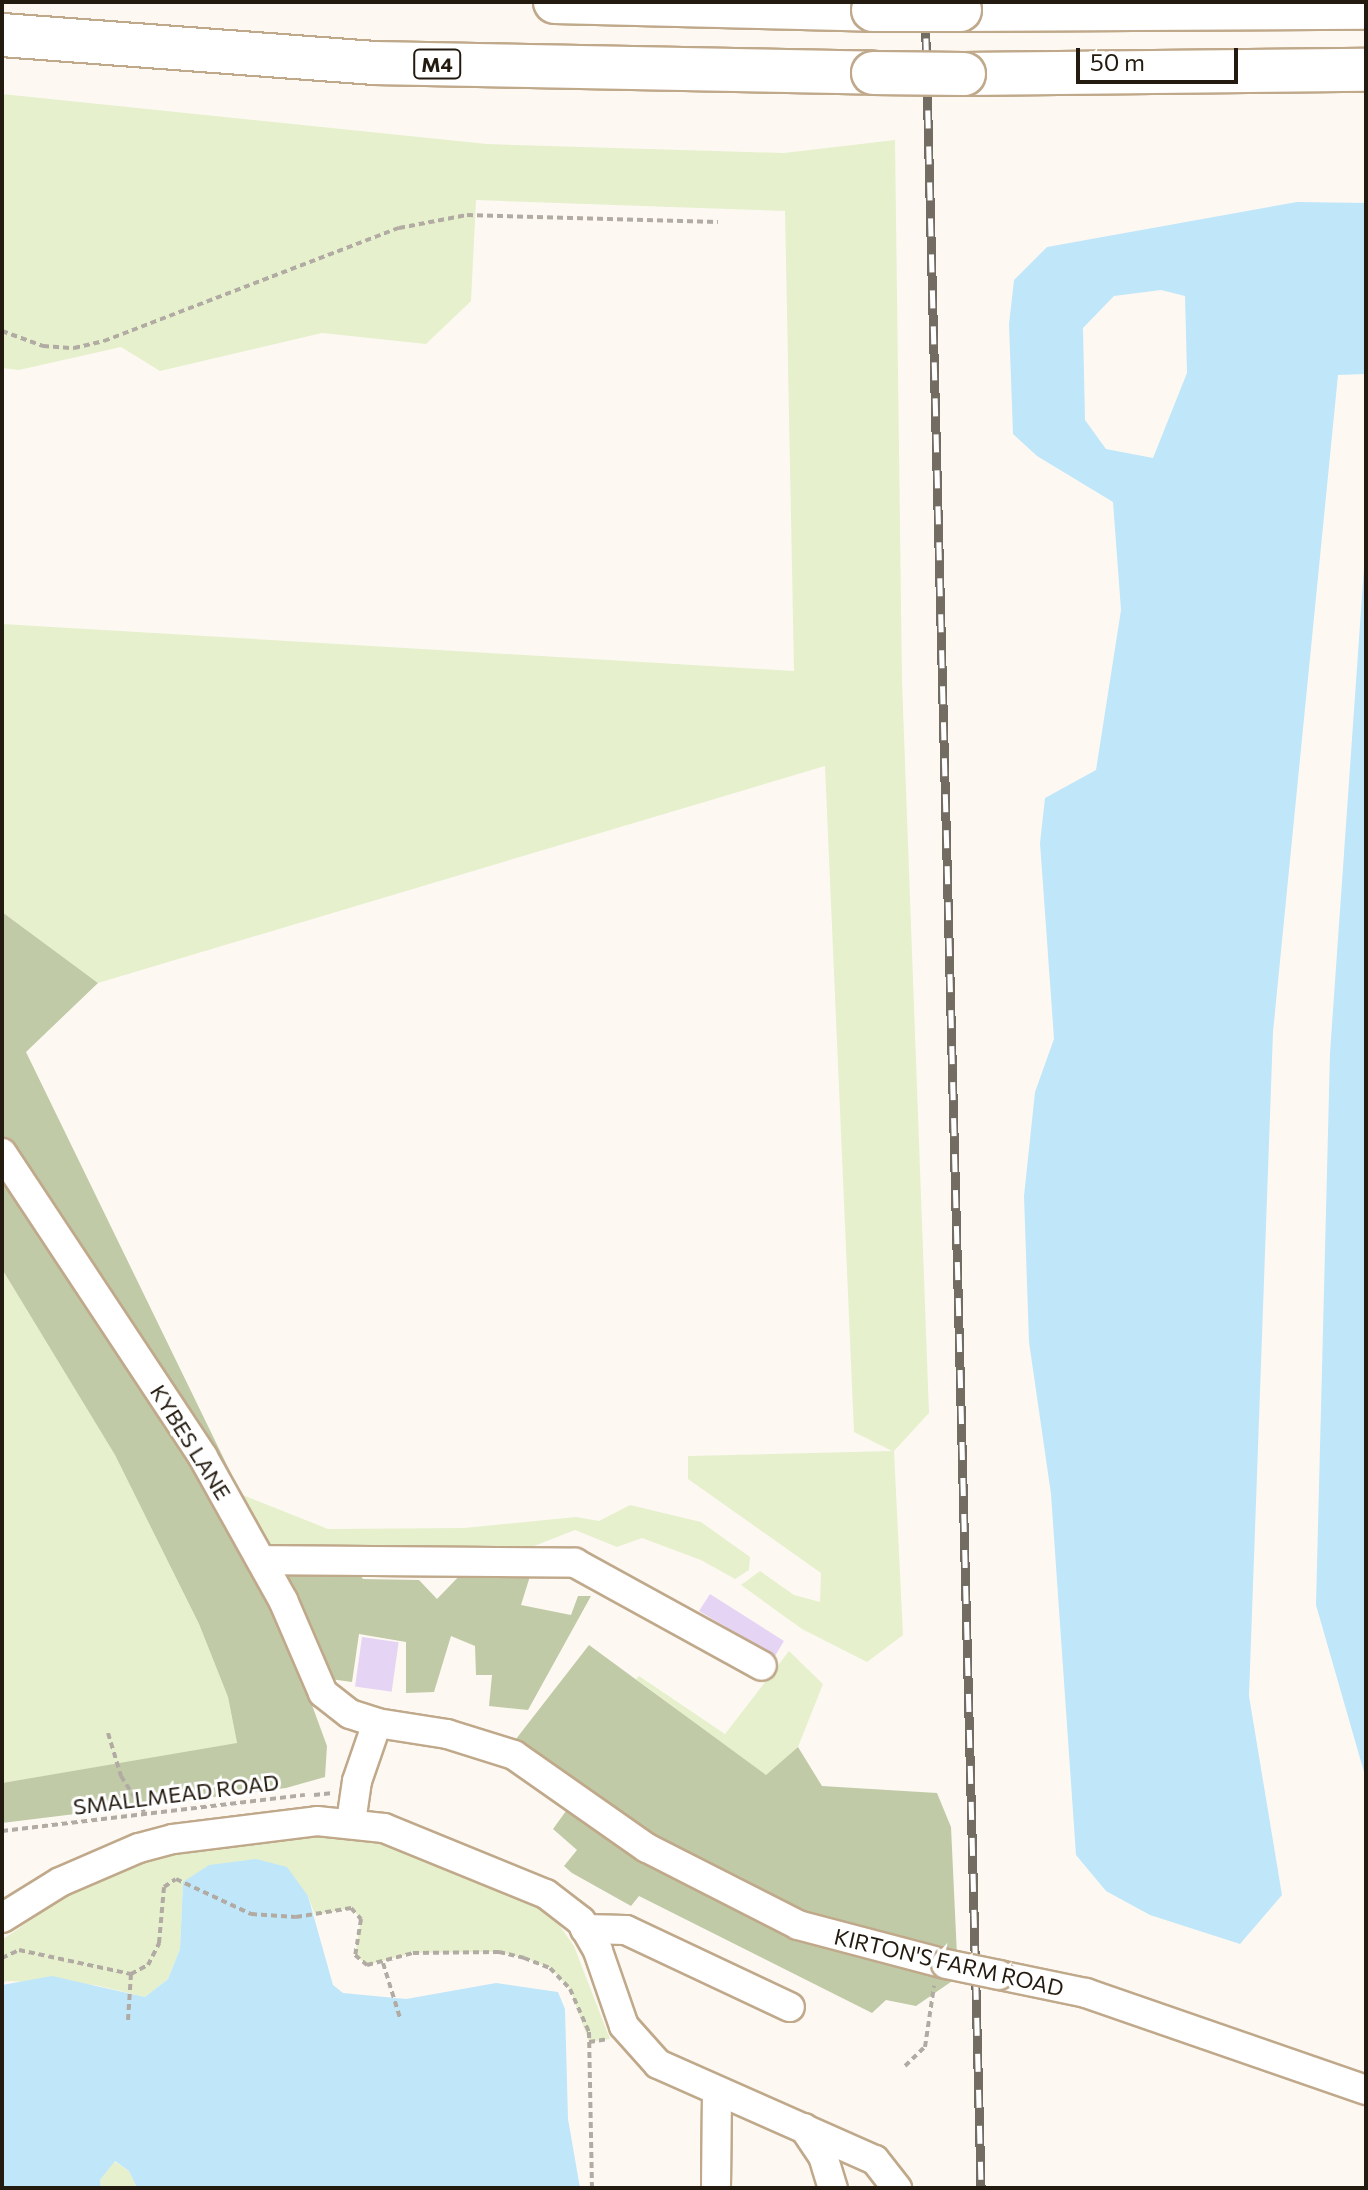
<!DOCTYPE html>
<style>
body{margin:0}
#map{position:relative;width:1368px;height:2190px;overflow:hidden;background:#fdf9f2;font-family:Commissioner,sans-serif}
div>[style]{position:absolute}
.green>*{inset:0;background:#e6f0cd}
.forest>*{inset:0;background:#c1caa7}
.water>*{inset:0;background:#c0e6fa}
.building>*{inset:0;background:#e6d4f5;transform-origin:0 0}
.path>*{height:4px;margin-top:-2px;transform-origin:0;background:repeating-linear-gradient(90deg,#b1aba3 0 6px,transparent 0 10px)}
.roads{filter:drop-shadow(2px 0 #c0a98b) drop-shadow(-2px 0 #c0a98b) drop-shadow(0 2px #c0a98b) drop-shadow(0 -2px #c0a98b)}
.minor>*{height:28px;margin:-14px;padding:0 14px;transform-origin:14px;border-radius:14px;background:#fff}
.highway>*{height:42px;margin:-21px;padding:0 21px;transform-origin:21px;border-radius:21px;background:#fff}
.rail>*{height:9px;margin-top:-4.5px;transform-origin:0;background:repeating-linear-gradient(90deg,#fff 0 18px,#736c63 0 36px);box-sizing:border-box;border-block:2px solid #736c63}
.bridges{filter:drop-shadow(2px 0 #c0a98b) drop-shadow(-2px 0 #c0a98b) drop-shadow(0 2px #c0a98b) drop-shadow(0 -2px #c0a98b)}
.minor-bridge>*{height:28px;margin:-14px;padding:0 14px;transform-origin:14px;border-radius:14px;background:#fff}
.highway-bridge>*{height:42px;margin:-21px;padding:0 21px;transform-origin:21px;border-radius:21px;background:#fff}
span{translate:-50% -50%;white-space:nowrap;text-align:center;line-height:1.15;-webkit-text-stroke:6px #fff;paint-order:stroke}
.shield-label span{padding:2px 6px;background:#fff;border:2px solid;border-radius:6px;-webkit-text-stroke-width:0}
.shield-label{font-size:20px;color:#241b10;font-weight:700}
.street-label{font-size:22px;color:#241b10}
.frame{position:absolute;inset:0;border:4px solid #241b10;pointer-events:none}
.scale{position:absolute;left:1076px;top:48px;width:162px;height:36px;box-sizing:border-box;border:4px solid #241b10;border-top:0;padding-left:10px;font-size:24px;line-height:28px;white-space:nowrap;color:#241b10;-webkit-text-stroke:6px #fff;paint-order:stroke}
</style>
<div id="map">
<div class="green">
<div style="clip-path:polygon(2px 94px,487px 144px,784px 153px,895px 140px,902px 681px,929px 1413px,894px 1451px,903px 1635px,867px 1662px,802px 1629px,741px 1585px,760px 1571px,794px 1595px,820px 1602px,821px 1573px,688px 1479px,688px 1456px,892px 1451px,854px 1432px,825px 766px,98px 983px,2px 912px,2px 624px,794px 671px,785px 211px,476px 200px,471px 301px,426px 344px,322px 333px,160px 371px,121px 347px,19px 370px,2px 368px)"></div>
<div style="clip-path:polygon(2px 1269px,115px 1455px,199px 1624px,228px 1697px,237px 1744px,2px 1783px)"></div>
<div style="clip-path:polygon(240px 1494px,328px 1529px,464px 1528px,576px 1517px,599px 1521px,630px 1505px,701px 1522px,750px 1557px,749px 1570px,735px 1579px,701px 1560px,642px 1538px,617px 1547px,575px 1530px,529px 1548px,266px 1545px)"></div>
<div style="clip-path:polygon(789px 1651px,823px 1684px,798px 1747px,766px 1776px,636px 1679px,639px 1676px,725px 1734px)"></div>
<div style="clip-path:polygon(329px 1833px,401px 1847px,516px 1891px,555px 1919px,574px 1946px,610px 2039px,589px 2042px,570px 1989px,550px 1968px,524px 1958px,499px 1952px,413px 1953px,367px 1965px,355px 1955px,361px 1919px,351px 1908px,315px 1915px,308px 1896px,183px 1882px,180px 1949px,168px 1979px,145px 1997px,95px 1985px,6px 1981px,2px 1985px,2px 1940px,76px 1888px,175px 1851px)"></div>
<div style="clip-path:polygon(114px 2161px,129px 2171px,137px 2188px,101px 2188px,100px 2180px)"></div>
</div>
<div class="forest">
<div style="clip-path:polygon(2px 912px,98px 983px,26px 1052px,278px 1570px,352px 1564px,363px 1579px,419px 1580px,437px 1599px,464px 1571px,531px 1573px,521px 1605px,571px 1615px,578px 1596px,591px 1596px,528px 1710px,489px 1706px,492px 1675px,476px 1675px,475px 1646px,451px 1636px,434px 1692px,406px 1693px,406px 1642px,359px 1634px,352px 1682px,301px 1675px,327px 1746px,325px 1777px,286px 1788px,2px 1823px,2px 1783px,237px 1743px,228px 1697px,199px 1624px,115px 1455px,2px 1269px,2px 1170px,163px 1396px,2px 1138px)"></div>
<div style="clip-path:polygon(589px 1645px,766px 1775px,798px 1747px,822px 1786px,937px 1793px,951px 1827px,958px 1977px,916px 2006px,886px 2000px,872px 2013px,639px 1896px,631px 1906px,572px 1873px,564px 1866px,577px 1850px,553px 1829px,579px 1793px,516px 1739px)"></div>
</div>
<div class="water">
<div style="clip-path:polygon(evenodd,1297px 202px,1366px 203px,1366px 374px,1338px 375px,1273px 1032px,1249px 1696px,1282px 1895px,1240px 1944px,1150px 1915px,1106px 1891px,1076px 1855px,1051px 1494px,1029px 1342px,1024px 1196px,1035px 1092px,1054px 1039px,1040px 843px,1045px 798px,1096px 770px,1121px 610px,1113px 502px,1037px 456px,1013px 434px,1009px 324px,1014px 280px,1047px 247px,1297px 202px,1161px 290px,1185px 296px,1187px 373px,1153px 458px,1106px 449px,1085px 420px,1083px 328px,1114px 296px,1161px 290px)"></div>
<div style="clip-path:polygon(1366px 539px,1366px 1779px,1316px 1605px,1330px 1053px)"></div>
<div style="clip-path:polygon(256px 1859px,287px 1867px,308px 1896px,333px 1985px,343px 1993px,406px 1999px,496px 1983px,558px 1992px,565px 2009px,568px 2119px,580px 2188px,137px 2188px,129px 2171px,115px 2161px,100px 2180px,101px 2188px,3px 2188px,2px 1985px,52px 1976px,145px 1997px,168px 1979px,180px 1949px,183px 1882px,209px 1865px)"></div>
</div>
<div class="building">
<div style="clip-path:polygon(710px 1594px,784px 1641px,775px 1656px,699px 1611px)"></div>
<div style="left:362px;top:1637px;width:37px;height:50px;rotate:8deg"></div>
</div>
<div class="path">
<div style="left:2px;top:331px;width:44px;rotate:20.1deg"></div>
<div style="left:43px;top:346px;width:31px;rotate:4deg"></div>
<div style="left:74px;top:348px;width:31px;rotate:-13deg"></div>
<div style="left:104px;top:341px;width:316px;rotate:-21deg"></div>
<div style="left:399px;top:228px;width:69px;rotate:-10.8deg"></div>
<div style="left:467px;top:215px;width:251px;rotate:1.6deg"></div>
<div style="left:108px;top:1733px;width:45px;rotate:73.2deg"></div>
<div style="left:121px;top:1776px;width:43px;rotate:57.4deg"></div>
<div style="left:314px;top:1795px;width:19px;rotate:-6deg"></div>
<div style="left:2px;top:1831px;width:305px;rotate:-6.8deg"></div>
<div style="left:2px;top:1958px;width:19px;rotate:-25deg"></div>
<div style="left:19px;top:1950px;width:115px;rotate:12.1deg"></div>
<div style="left:131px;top:1974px;width:19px;rotate:-28deg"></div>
<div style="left:148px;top:1965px;width:25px;rotate:-63deg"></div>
<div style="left:159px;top:1943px;width:56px;rotate:-84.9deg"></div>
<div style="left:164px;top:1887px;width:14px;rotate:-34deg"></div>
<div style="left:176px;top:1879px;width:83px;rotate:25deg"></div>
<div style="left:251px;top:1914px;width:45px;rotate:3.8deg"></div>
<div style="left:296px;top:1917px;width:56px;rotate:-9.3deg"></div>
<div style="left:351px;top:1908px;width:15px;rotate:48deg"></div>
<div style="left:361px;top:1919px;width:36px;rotate:99deg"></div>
<div style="left:355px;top:1955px;width:16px;rotate:40deg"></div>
<div style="left:367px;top:1965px;width:48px;rotate:-14.6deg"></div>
<div style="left:413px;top:1953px;width:86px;rotate:-0.7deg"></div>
<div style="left:499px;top:1952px;width:26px;rotate:13deg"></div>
<div style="left:524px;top:1958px;width:28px;rotate:21deg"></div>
<div style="left:550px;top:1968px;width:29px;rotate:46deg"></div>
<div style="left:570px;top:1989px;width:47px;rotate:66.2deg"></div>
<div style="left:589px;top:2032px;width:156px;rotate:88.9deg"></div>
<div style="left:383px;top:1963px;width:58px;rotate:72.8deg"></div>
<div style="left:128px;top:2020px;width:46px;rotate:-86.3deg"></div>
<div style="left:589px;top:2042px;width:18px;rotate:-9deg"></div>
<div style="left:905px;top:2066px;width:28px;rotate:-44deg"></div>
<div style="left:925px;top:2047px;width:62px;rotate:-81.6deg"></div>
</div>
<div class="roads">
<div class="minor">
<div style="left:2px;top:1153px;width:364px;rotate:56.5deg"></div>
<div style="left:203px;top:1457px;width:164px;rotate:60.8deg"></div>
<div style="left:283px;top:1600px;width:101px;rotate:66.7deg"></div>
<div style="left:323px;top:1693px;width:34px;rotate:38deg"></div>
<div style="left:350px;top:1714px;width:28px;rotate:18deg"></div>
<div style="left:377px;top:1723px;width:71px;rotate:8.9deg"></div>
<div style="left:447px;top:1734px;width:70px;rotate:17.4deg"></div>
<div style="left:514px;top:1755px;width:162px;rotate:35deg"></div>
<div style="left:647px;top:1848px;width:169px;rotate:27deg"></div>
<div style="left:798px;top:1925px;width:153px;rotate:14.8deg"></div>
<div style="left:261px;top:1560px;width:314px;rotate:0.5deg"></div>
<div style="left:575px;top:1563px;width:213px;rotate:28.8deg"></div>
<div style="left:351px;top:1822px;width:41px;rotate:-81.7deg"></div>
<div style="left:357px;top:1781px;width:61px;rotate:-71deg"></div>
<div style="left:2px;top:1918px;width:68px;rotate:-31.8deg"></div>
<div style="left:60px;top:1882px;width:86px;rotate:-23.3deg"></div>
<div style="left:139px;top:1848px;width:35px;rotate:-15deg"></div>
<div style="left:173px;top:1839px;width:145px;rotate:-7.1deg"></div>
<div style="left:317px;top:1821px;width:67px;rotate:6deg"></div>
<div style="left:384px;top:1828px;width:175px;rotate:22.2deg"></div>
<div style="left:546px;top:1894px;width:44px;rotate:37.6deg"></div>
<div style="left:581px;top:1921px;width:34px;rotate:60deg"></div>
<div style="left:598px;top:1951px;width:79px;rotate:70.9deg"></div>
<div style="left:624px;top:2026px;width:51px;rotate:48.2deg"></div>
<div style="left:658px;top:2064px;width:237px;rotate:23.9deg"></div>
<div style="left:875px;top:2160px;width:36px;rotate:52deg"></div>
<div style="left:585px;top:1929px;width:41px;rotate:1.4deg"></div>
<div style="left:626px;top:1930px;width:181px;rotate:25.2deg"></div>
<div style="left:999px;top:1975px;width:89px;rotate:11.7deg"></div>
<div style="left:1086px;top:1993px;width:296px;rotate:19.1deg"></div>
<div style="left:804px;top:2128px;width:34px;rotate:56deg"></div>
<div style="left:823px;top:2156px;width:34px;rotate:73deg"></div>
<div style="left:716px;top:2188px;width:95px;rotate:-89.4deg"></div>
</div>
<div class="highway">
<div style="left:555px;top:2px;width:318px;rotate:1.4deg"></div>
<div style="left:960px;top:10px;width:406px;rotate:-0.3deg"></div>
<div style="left:2px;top:35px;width:373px;rotate:4.3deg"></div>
<div style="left:374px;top:63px;width:499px;rotate:1.1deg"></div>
<div style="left:964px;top:74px;width:402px;rotate:-0.6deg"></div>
</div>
</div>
<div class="rail">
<div style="left:925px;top:2px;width:2187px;rotate:88.53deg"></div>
</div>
<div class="bridges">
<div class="minor-bridge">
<div style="left:946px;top:1964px;width:54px;rotate:11.7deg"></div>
</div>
<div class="highway-bridge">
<div style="left:873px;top:10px;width:87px"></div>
<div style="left:873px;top:73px;width:91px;rotate:0.6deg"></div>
</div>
</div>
<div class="shield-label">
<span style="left:437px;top:64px">M4</span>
</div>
<div class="street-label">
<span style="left:191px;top:1442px;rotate:58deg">KYBES LANE</span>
<span style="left:176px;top:1794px;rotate:-7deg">SMALLMEAD ROAD</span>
<span style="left:949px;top:1962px;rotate:13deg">KIRTON'S FARM ROAD</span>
</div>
<div class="frame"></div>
<div class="scale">50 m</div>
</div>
